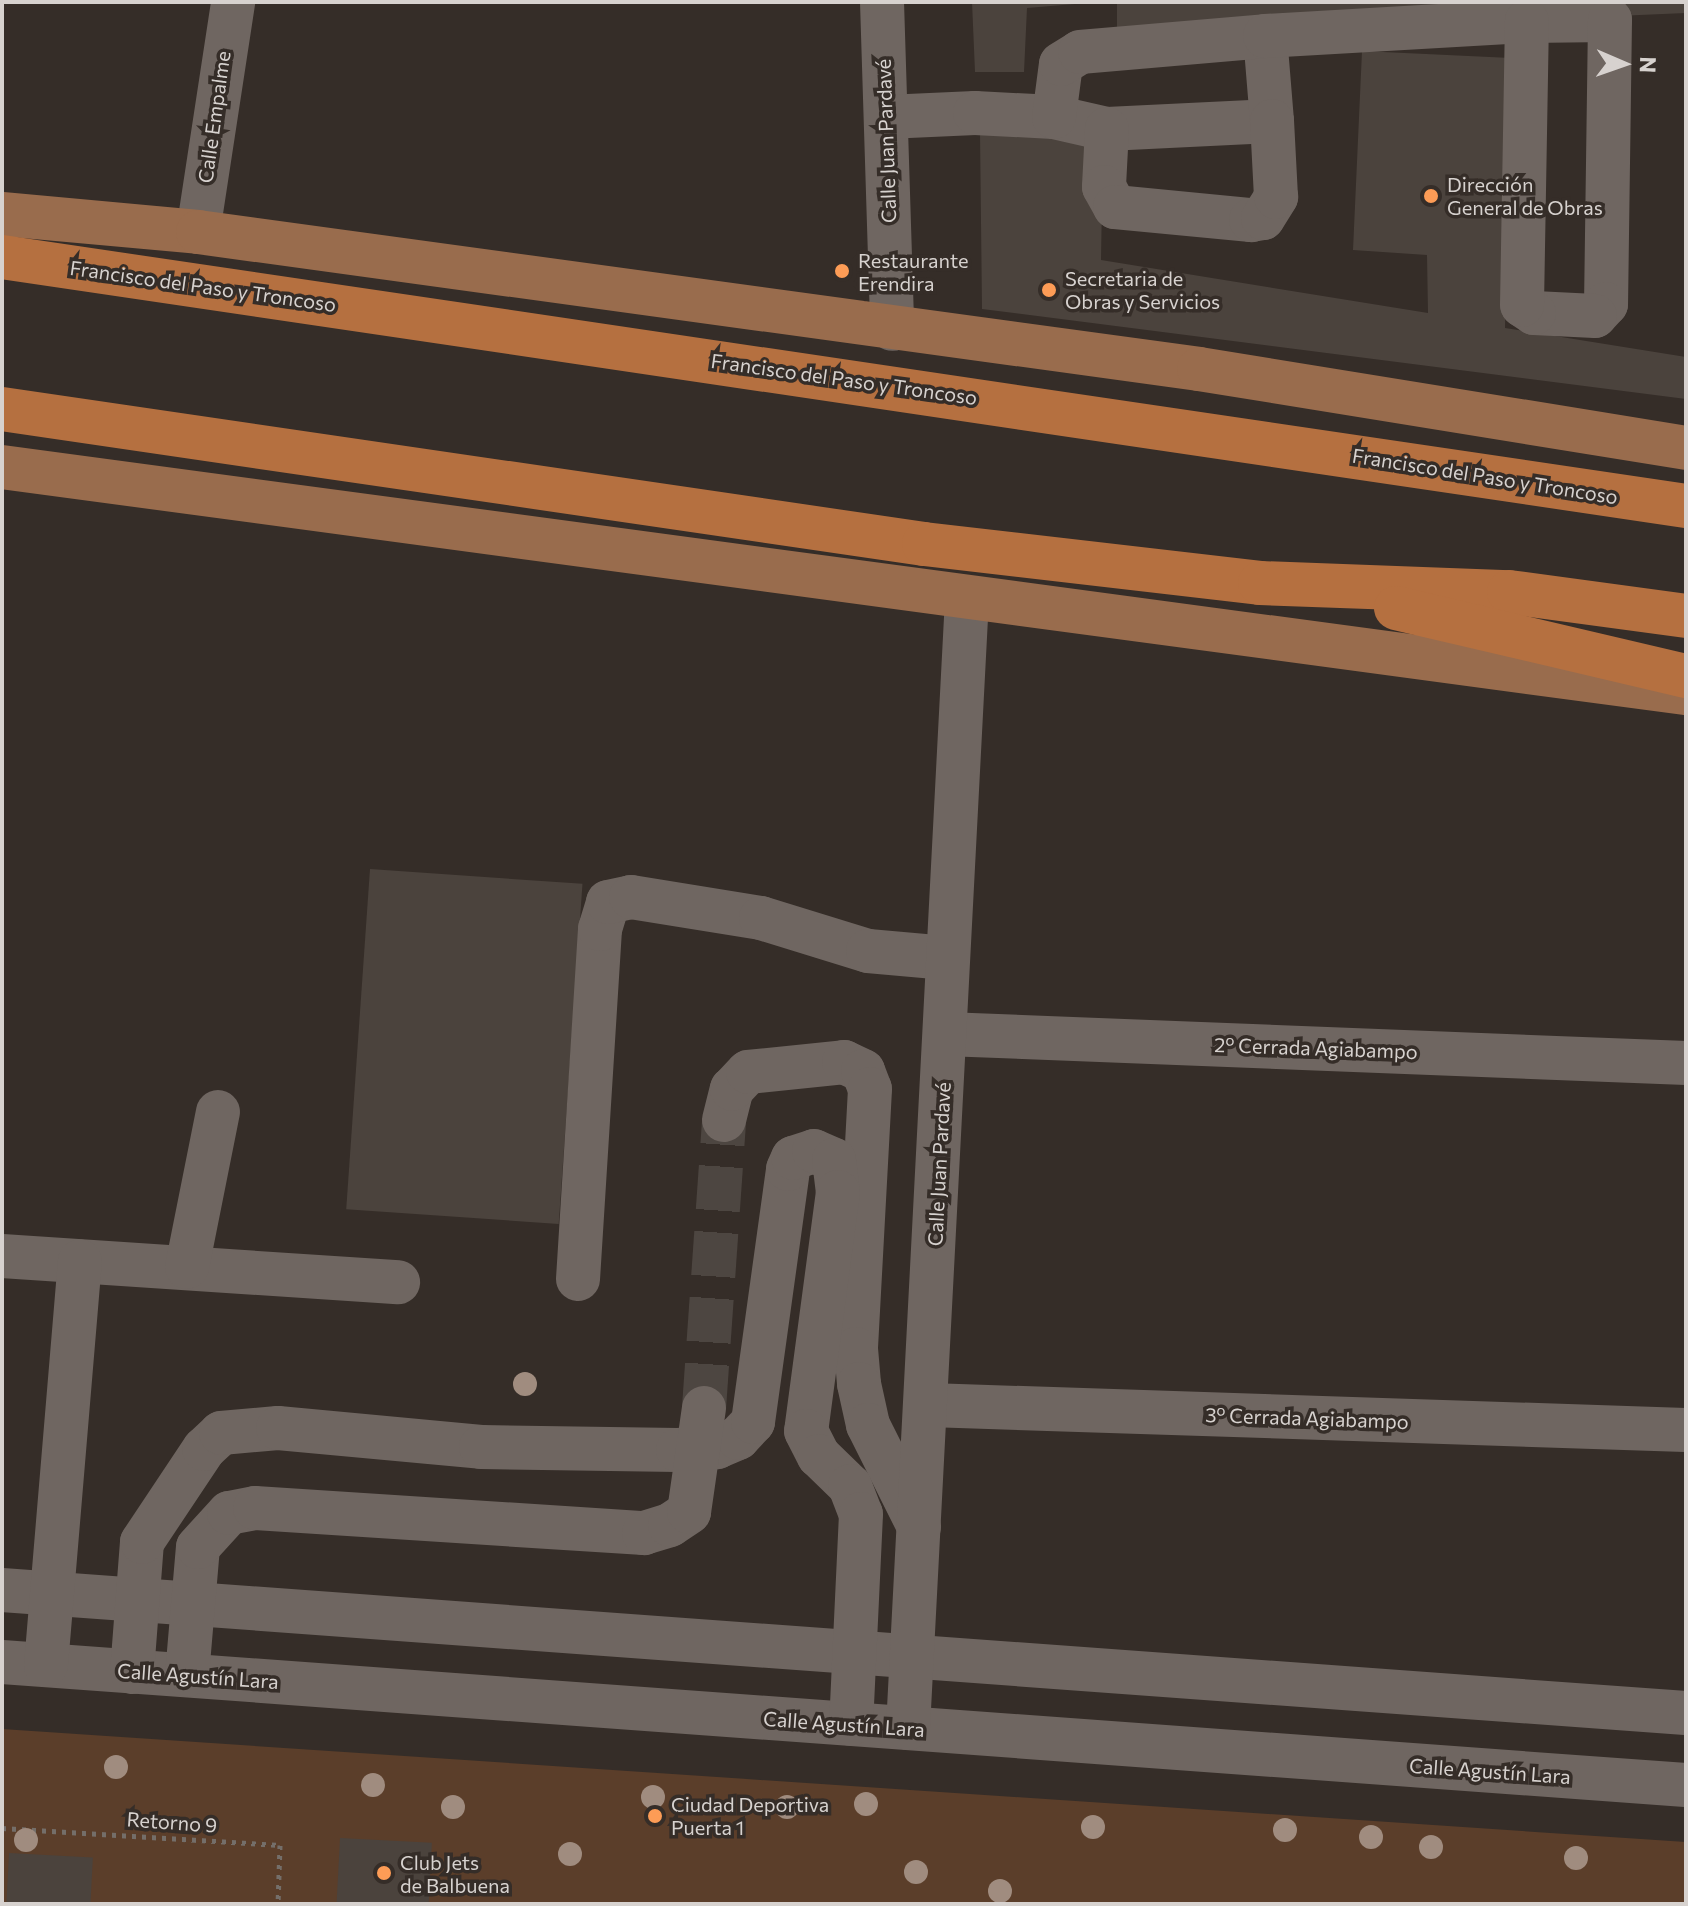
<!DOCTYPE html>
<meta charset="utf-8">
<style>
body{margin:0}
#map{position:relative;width:1688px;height:1906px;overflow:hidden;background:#352d28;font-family:Commissioner,sans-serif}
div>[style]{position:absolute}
.green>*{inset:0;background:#5b3e2a}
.building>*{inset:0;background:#4b433d;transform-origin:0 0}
.minor-tunnel>*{height:44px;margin-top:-22px;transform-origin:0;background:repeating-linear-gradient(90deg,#4d4641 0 44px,transparent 0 66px)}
.path>*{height:5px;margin-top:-2.5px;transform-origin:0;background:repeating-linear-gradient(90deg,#746e69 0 4px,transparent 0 10px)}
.minor>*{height:44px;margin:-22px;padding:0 22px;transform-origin:22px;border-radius:22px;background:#6f6661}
.major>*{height:44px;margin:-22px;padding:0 22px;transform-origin:22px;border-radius:22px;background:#996c4d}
.highway>*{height:44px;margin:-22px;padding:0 22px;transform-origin:22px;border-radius:22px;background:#b57040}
.trees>*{width:24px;height:24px;margin:-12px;border-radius:50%;background:#a08c7f}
.dots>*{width:22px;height:22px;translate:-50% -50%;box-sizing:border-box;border:4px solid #352d28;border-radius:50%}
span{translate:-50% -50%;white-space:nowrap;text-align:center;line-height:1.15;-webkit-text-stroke:7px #352d28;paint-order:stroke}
.street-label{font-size:20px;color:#d7d2cf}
.poi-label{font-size:20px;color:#d7d2cf}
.left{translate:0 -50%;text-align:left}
.frame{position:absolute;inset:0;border:4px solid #d7d2cf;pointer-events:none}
.north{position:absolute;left:1584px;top:24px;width:80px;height:80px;-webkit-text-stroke:6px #352d28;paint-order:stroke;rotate:92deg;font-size:22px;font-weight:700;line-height:32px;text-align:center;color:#d7d2cf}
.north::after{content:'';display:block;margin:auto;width:28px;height:36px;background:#d7d2cf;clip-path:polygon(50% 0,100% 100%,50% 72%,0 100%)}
</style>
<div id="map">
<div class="green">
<div style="clip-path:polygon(2px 1729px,1686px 1842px,1686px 1904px,2px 1904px)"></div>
</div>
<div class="building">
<div style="clip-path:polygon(972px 2px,1075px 2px,1075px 4px,1027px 8px,1024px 72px,975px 72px)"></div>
<div style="clip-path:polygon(1117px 2px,1686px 2px,1686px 13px,1117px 38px)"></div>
<div style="clip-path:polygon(1362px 51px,1511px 58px,1505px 328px,1686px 357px,1686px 399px,982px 309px,980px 133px,1103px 142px,1101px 260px,1428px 313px,1427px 255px,1353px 250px)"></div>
<div style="left:370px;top:869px;width:213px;height:341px;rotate:4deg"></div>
<div style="left:340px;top:1838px;width:92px;height:66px;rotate:3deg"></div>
<div style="left:9px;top:1853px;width:84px;height:51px;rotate:3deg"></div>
</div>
<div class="minor-tunnel">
<div style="left:704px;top:1408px;width:289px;rotate:-86deg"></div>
</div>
<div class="path">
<div style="left:2px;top:1828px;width:279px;rotate:3.5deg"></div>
<div style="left:280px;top:1845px;width:59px;rotate:91.9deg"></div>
</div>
<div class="minor">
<div style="left:882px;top:2px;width:327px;rotate:88.2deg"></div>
<div style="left:886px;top:117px;width:89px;rotate:-2.6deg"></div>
<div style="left:975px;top:113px;width:79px;rotate:2.9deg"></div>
<div style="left:1054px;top:117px;width:54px;rotate:12.8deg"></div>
<div style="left:1107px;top:129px;width:165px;rotate:-2.8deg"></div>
<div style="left:1272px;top:121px;width:85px;rotate:-94.7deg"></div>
<div style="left:1054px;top:117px;width:53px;rotate:-82.5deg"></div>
<div style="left:1061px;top:64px;width:22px;rotate:-32deg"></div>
<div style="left:1080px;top:52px;width:186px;rotate:-4.9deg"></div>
<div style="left:1265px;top:36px;width:262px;rotate:-3.3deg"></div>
<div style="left:1527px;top:21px;width:83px;rotate:-0.7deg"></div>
<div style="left:1610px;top:20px;width:284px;rotate:90.8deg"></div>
<div style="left:1606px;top:304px;width:16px;rotate:133deg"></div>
<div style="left:1595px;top:316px;width:61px;rotate:-177.2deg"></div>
<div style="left:1534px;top:313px;width:14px;rotate:-146deg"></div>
<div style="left:1522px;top:305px;width:284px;rotate:-89deg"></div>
<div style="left:1107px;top:129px;width:58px;rotate:93deg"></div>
<div style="left:1104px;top:187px;width:23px;rotate:61deg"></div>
<div style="left:1115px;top:207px;width:137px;rotate:5.5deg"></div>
<div style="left:1251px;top:220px;width:12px;rotate:-9deg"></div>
<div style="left:1263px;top:218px;width:25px;rotate:-58deg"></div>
<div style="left:1276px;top:197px;width:76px;rotate:-93deg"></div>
<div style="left:198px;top:232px;width:233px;rotate:-81.3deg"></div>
<div style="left:945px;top:1034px;width:742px;rotate:2.24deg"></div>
<div style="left:724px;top:1120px;width:32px;rotate:-76deg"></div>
<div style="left:732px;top:1089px;width:23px;rotate:-47deg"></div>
<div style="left:748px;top:1072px;width:97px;rotate:-5.9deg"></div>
<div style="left:844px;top:1062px;width:21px;rotate:25deg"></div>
<div style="left:863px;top:1071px;width:19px;rotate:69deg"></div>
<div style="left:870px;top:1089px;width:260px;rotate:93.1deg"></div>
<div style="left:856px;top:1349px;width:35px;rotate:85deg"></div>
<div style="left:859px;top:1384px;width:42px;rotate:77.6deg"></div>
<div style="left:868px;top:1425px;width:114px;rotate:63.4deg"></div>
<div style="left:2px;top:1256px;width:397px;rotate:3.8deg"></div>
<div style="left:187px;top:1267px;width:158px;rotate:-78.7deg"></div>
<div style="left:578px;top:1279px;width:351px;rotate:-86.4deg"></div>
<div style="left:600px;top:929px;width:28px;rotate:-73deg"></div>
<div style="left:608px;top:902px;width:24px;rotate:-12deg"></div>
<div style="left:631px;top:897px;width:132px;rotate:9.2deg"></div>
<div style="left:761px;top:918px;width:112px;rotate:17.1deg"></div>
<div style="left:868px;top:951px;width:79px;rotate:5.1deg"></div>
<div style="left:929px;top:1405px;width:757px;rotate:1.89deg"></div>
<div style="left:2px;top:1590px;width:1688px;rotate:4.18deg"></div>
<div style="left:2px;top:1662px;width:1688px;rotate:4.18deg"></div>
<div style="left:46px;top:1665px;width:405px;rotate:-85.2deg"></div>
<div style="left:132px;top:1672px;width:130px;rotate:-85.6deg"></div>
<div style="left:142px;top:1542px;width:112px;rotate:-56.3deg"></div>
<div style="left:204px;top:1449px;width:23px;rotate:-43deg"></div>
<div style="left:221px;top:1433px;width:57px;rotate:-5deg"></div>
<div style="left:278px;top:1428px;width:204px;rotate:5.3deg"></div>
<div style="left:481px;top:1447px;width:197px;rotate:0.9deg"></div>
<div style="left:678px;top:1450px;width:39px;rotate:-4deg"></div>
<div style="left:717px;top:1447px;width:23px;rotate:-23deg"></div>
<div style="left:738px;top:1438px;width:22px;rotate:-47deg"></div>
<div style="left:753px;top:1422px;width:255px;rotate:-82.1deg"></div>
<div style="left:788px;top:1169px;width:12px;rotate:-66deg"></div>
<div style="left:793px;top:1158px;width:22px;rotate:-18deg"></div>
<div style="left:814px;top:1151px;width:22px;rotate:24deg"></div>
<div style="left:834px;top:1160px;width:32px;rotate:83deg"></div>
<div style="left:838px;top:1192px;width:241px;rotate:97.6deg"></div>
<div style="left:806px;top:1431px;width:28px;rotate:63deg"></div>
<div style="left:819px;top:1456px;width:43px;rotate:44.1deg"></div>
<div style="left:850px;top:1486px;width:30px;rotate:69deg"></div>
<div style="left:861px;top:1514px;width:210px;rotate:92.7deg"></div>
<div style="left:187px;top:1675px;width:128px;rotate:-85.1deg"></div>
<div style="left:198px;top:1547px;width:46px;rotate:-47.6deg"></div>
<div style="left:229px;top:1513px;width:26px;rotate:-11deg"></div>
<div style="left:255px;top:1508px;width:390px;rotate:3.7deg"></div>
<div style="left:644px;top:1533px;width:27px;rotate:-17deg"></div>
<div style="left:670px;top:1525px;width:23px;rotate:-34deg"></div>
<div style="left:689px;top:1512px;width:105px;rotate:-81.8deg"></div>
<div style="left:908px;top:1728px;width:1130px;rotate:-87.01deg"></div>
</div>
<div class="major">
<div style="left:2px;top:214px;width:197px;rotate:5.2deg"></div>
<div style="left:198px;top:232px;width:1010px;rotate:7.79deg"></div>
<div style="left:1199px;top:369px;width:493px;rotate:9.2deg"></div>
<div style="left:2px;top:467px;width:1698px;rotate:7.65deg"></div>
</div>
<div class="highway">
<div style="left:2px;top:257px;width:1702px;rotate:8.41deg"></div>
<div style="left:2px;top:409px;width:932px;rotate:8.33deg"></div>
<div style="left:924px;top:544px;width:338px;rotate:6.6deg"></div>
<div style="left:1260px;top:583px;width:249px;rotate:2.1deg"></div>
<div style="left:1509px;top:592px;width:179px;rotate:7.7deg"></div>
<div style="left:1396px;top:608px;width:298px;rotate:13.2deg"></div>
</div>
<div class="trees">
<div style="left:525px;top:1384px"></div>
<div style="left:116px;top:1767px"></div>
<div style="left:373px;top:1785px"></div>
<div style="left:653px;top:1797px"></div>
<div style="left:866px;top:1804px"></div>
<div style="left:453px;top:1807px"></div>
<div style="left:787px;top:1807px"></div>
<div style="left:1093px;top:1827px"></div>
<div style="left:1285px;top:1830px"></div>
<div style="left:1371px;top:1837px"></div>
<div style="left:26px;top:1840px"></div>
<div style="left:1431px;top:1847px"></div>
<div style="left:570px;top:1854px"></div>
<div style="left:1576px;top:1858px"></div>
<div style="left:916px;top:1872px"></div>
<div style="left:1000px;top:1891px"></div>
</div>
<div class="dots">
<div style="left:1431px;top:196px;background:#fd9c56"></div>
<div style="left:842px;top:271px;background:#fd9c56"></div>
<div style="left:1049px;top:290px;background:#fd9c56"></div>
<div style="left:655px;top:1816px;background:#fd9c56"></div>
<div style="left:384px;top:1873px;background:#fd9c56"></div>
</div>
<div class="street-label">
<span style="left:214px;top:117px;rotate:-82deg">Calle Empalme</span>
<span style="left:886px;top:141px;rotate:-92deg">Calle Juan Pardavé</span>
<span style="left:203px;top:286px;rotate:8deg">Francisco del Paso y Troncoso</span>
<span style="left:844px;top:379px;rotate:8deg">Francisco del Paso y Troncoso</span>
<span style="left:1485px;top:476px;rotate:9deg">Francisco del Paso y Troncoso</span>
<span style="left:1316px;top:1048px;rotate:2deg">2º Cerrada Agiabampo</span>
<span style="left:939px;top:1164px;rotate:-87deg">Calle Juan Pardavé</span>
<span style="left:1307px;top:1418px;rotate:2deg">3º Cerrada Agiabampo</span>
<span style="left:198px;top:1676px;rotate:4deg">Calle Agustín Lara</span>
<span style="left:844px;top:1724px;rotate:4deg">Calle Agustín Lara</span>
<span style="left:1490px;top:1771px;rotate:4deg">Calle Agustín Lara</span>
<span style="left:172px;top:1822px;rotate:4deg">Retorno 9</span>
</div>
<div class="poi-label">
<span class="left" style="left:1447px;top:196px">Dirección<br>General de Obras</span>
<span class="left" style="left:858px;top:272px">Restaurante<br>Erendira</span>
<span class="left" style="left:1065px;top:290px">Secretaria de<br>Obras y Servicios</span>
<span class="left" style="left:671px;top:1816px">Ciudad Deportiva<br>Puerta 1</span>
<span class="left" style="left:400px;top:1874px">Club Jets<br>de Balbuena</span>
</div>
<div class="frame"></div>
<div class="north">N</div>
</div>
